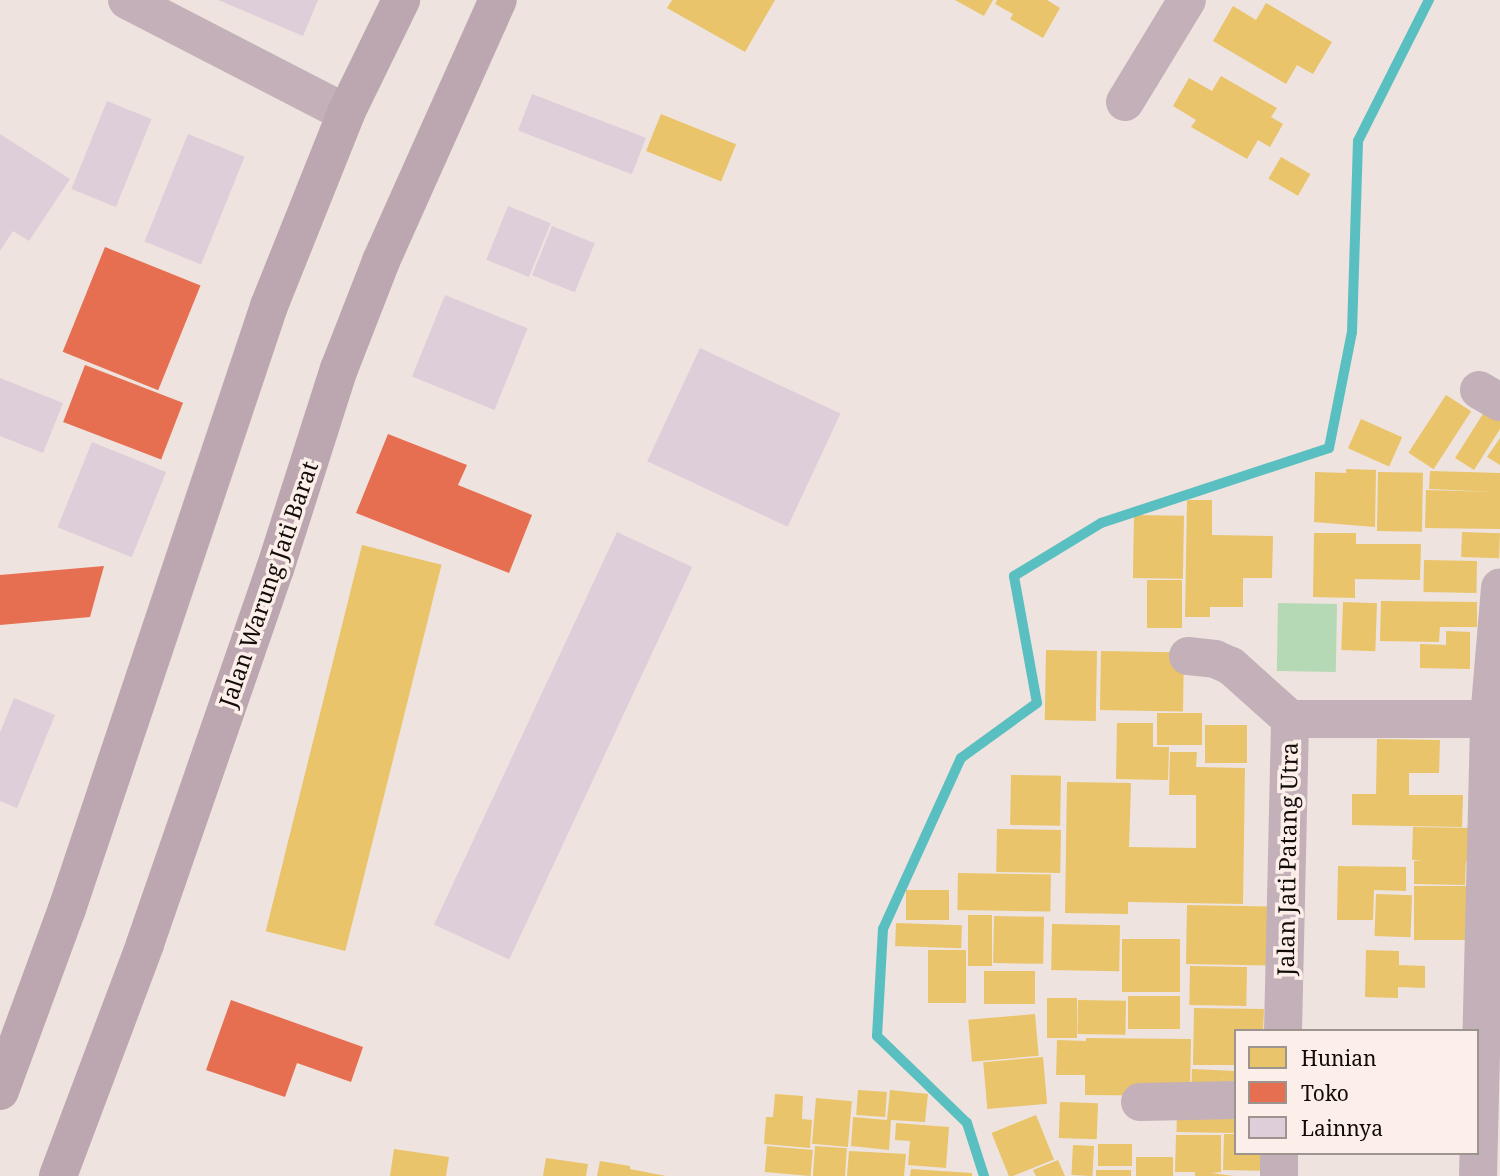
<!DOCTYPE html>
<style>
body{margin:0}
#map{position:relative;width:1500px;height:1176px;overflow:hidden;background:#eee3de;font-family:"Noto Serif",serif}
div>[style]{position:absolute}
.green>*{inset:0;background:#b6d9b5;transform-origin:0 0}
.homes>*{inset:0;background:#e9c46a;transform-origin:0 0}
.shops>*{inset:0;background:#e76f51;transform-origin:0 0}
.stream>*{height:10px;margin:-5px;padding:0 5px;transform-origin:5px;border-radius:5px;background:#5abfc0}
.building>*{inset:0;background:#ddceda;transform-origin:0 0}
.minor>*{height:38px;margin:-19px;padding:0 19px;transform-origin:19px;border-radius:19px;background:#c3b0b9}
.major>*{height:38px;margin:-19px;padding:0 19px;transform-origin:19px;border-radius:19px;background:#bca7b0}
span{translate:-50% -50%;white-space:nowrap;text-align:center;line-height:1.15;-webkit-text-stroke:7px #fcefe9;paint-order:stroke}
.street-label{font-size:23px;color:#120b08}
.legend{position:absolute;left:1234px;top:1029px;width:245px;height:126px;box-sizing:border-box;background:#fcefe9;border:2px solid #9e948f;margin:0;padding:9px 12px;list-style:none;font-size:21px;color:#120b08}
.legend li{display:flex;align-items:center;gap:14px;height:35px}
.legend b{width:35px;border:2px solid #9e948f}
</style>
<div id="map">
<div class="green">
<div style="left:1278px;top:603px;width:59px;height:68px;rotate:1deg"></div>
</div>
<div class="homes">
<div style="clip-path:polygon(672px 0,775px 0,745px 52px,667px 8px)"></div>
<div style="clip-path:polygon(955px 0,993px 0,984px 16px)"></div>
<div style="clip-path:polygon(997px 0,1047px 0,1060px 8px,1043px 38px,1010px 19px,1013px 14px,995px 4px)"></div>
<div style="clip-path:polygon(1266px 3px,1332px 42px,1313px 74px,1297px 65px,1286px 84px,1213px 41px,1233px 6px,1256px 20px)"></div>
<div style="clip-path:polygon(1221px 76px,1277px 108px,1271px 117px,1283px 124px,1270px 147px,1258px 140px,1247px 159px,1191px 127px,1196px 120px,1173px 106px,1189px 78px,1212px 91px)"></div>
<div style="left:661px;top:114px;width:81px;height:40px;rotate:22deg"></div>
<div style="left:1281px;top:157px;width:34px;height:25px;rotate:30deg"></div>
<div style="left:1446px;top:395px;width:30px;height:69px;rotate:33deg"></div>
<div style="clip-path:polygon(1488px 406px,1500px 414px,1500px 429px,1474px 470px,1455px 458px)"></div>
<div style="left:1361px;top:419px;width:45px;height:32px;rotate:24deg"></div>
<div style="clip-path:polygon(1500px 438px,1500px 465px,1487px 457px)"></div>
<div style="clip-path:polygon(1346px 469px,1376px 470px,1375px 527px,1314px 522px,1315px 472px,1346px 473px)"></div>
<div style="clip-path:polygon(1430px 471px,1500px 473px,1500px 529px,1425px 528px,1426px 490px,1497px 492px,1429px 489px)"></div>
<div style="left:1378px;top:472px;width:45px;height:59px;rotate:1deg"></div>
<div style="clip-path:polygon(1187px 500px,1212px 500px,1212px 535px,1273px 536px,1272px 578px,1243px 578px,1243px 607px,1210px 607px,1210px 617px,1185px 617px)"></div>
<div style="left:1134px;top:515px;width:50px;height:63px;rotate:1deg"></div>
<div style="left:1462px;top:532px;width:38px;height:25px;rotate:2deg"></div>
<div style="clip-path:polygon(1314px 533px,1356px 533px,1356px 544px,1421px 544px,1420px 580px,1355px 579px,1355px 598px,1313px 597px)"></div>
<div style="left:362px;top:545px;width:82px;height:398px;rotate:14deg"></div>
<div style="left:1424px;top:560px;width:53px;height:32px;rotate:1deg"></div>
<div style="left:1147px;top:580px;width:35px;height:48px"></div>
<div style="clip-path:polygon(1381px 601px,1477px 602px,1477px 627px,1440px 627px,1439px 642px,1380px 641px)"></div>
<div style="left:1343px;top:602px;width:34px;height:48px;rotate:2deg"></div>
<div style="clip-path:polygon(1446px 631px,1470px 632px,1470px 669px,1420px 668px,1420px 644px,1446px 645px)"></div>
<div style="left:1046px;top:650px;width:51px;height:70px;rotate:1deg"></div>
<div style="left:1101px;top:651px;width:83px;height:59px;rotate:1deg"></div>
<div style="left:1157px;top:713px;width:45px;height:32px"></div>
<div style="clip-path:polygon(1117px 723px,1153px 723px,1153px 747px,1169px 747px,1168px 780px,1116px 779px)"></div>
<div style="left:1205px;top:725px;width:42px;height:38px"></div>
<div style="clip-path:polygon(1377px 739px,1440px 740px,1439px 773px,1409px 773px,1409px 795px,1463px 795px,1462px 827px,1352px 825px,1352px 794px,1376px 794px)"></div>
<div style="clip-path:polygon(1170px 752px,1197px 752px,1196px 767px,1245px 768px,1243px 904px,1128px 902px,1128px 914px,1065px 913px,1067px 782px,1131px 783px,1129px 847px,1196px 848px,1196px 795px,1169px 795px)"></div>
<div style="left:1011px;top:775px;width:50px;height:50px;rotate:1deg"></div>
<div style="clip-path:polygon(1413px 827px,1475px 828px,1475px 861px,1466px 861px,1465px 885px,1414px 884px,1414px 861px,1422px 860px,1412px 860px)"></div>
<div style="left:997px;top:829px;width:64px;height:43px;rotate:1deg"></div>
<div style="clip-path:polygon(1338px 866px,1406px 867px,1406px 891px,1374px 890px,1373px 920px,1337px 920px)"></div>
<div style="left:958px;top:873px;width:93px;height:37px;rotate:1deg"></div>
<div style="left:1414px;top:886px;width:59px;height:54px"></div>
<div style="left:906px;top:890px;width:43px;height:30px"></div>
<div style="left:1376px;top:894px;width:36px;height:42px;rotate:2deg"></div>
<div style="left:1187px;top:905px;width:82px;height:59px;rotate:1deg"></div>
<div style="left:968px;top:915px;width:24px;height:51px"></div>
<div style="left:994px;top:916px;width:50px;height:47px;rotate:1deg"></div>
<div style="left:896px;top:923px;width:66px;height:23px;rotate:2deg"></div>
<div style="left:1052px;top:924px;width:68px;height:46px;rotate:1deg"></div>
<div style="left:1122px;top:939px;width:58px;height:53px"></div>
<div style="left:928px;top:950px;width:38px;height:53px"></div>
<div style="clip-path:polygon(1366px 950px,1399px 951px,1399px 965px,1425px 966px,1425px 988px,1398px 987px,1398px 998px,1365px 997px)"></div>
<div style="left:1190px;top:966px;width:57px;height:39px;rotate:1deg"></div>
<div style="left:984px;top:971px;width:51px;height:33px"></div>
<div style="left:1128px;top:996px;width:52px;height:33px"></div>
<div style="left:1047px;top:998px;width:30px;height:40px"></div>
<div style="left:1078px;top:1000px;width:48px;height:34px;rotate:1deg"></div>
<div style="clip-path:polygon(1194px 1008px,1264px 1009px,1263px 1031px,1236px 1031px,1236px 1065px,1193px 1065px)"></div>
<div style="left:1035px;top:1014px;width:42px;height:67px;rotate:85deg"></div>
<div style="clip-path:polygon(1086px 1038px,1191px 1039px,1190px 1096px,1085px 1095px,1085px 1075px,1056px 1075px,1057px 1040px,1086px 1041px)"></div>
<div style="left:1043px;top:1057px;width:47px;height:60px;rotate:85deg"></div>
<div style="clip-path:polygon(1192px 1069px,1236px 1071px,1236px 1095px,1223px 1095px,1222px 1074px,1222px 1096px,1191px 1096px)"></div>
<div style="left:858px;top:1090px;width:29px;height:25px;rotate:4deg"></div>
<div style="clip-path:polygon(890px 1090px,928px 1094px,925px 1122px,891px 1120px,889px 1150px,851px 1146px,853px 1117px,887px 1120px)"></div>
<div style="clip-path:polygon(775px 1094px,803px 1096px,802px 1119px,812px 1120px,810px 1148px,764px 1144px,766px 1117px,773px 1117px)"></div>
<div style="left:816px;top:1098px;width:36px;height:46px;rotate:5deg"></div>
<div style="left:1060px;top:1102px;width:38px;height:36px;rotate:2deg"></div>
<div style="left:1177px;top:1106px;width:59px;height:26px;rotate:1deg"></div>
<div style="left:1036px;top:1115px;width:48px;height:48px;rotate:68deg"></div>
<div style="clip-path:polygon(896px 1123px,949px 1127px,946px 1168px,908px 1165px,910px 1141px,895px 1140px)"></div>
<div style="clip-path:polygon(1224px 1134px,1236px 1134px,1236px 1153px,1275px 1153px,1275px 1171px,1223px 1170px)"></div>
<div style="clip-path:polygon(1176px 1135px,1221px 1135px,1221px 1172px,1211px 1173px,1234px 1176px,1195px 1176px,1195px 1172px,1175px 1172px)"></div>
<div style="left:1098px;top:1144px;width:34px;height:22px"></div>
<div style="left:1073px;top:1145px;width:21px;height:30px;rotate:3deg"></div>
<div style="left:767px;top:1146px;width:46px;height:26px;rotate:5deg"></div>
<div style="left:815px;top:1146px;width:32px;height:30px;rotate:4deg"></div>
<div style="clip-path:polygon(394px 1149px,449px 1157px,446px 1176px,390px 1176px)"></div>
<div style="clip-path:polygon(849px 1151px,906px 1154px,904px 1176px,847px 1176px)"></div>
<div style="left:1136px;top:1157px;width:37px;height:19px"></div>
<div style="clip-path:polygon(546px 1158px,588px 1164px,586px 1176px,543px 1176px)"></div>
<div style="clip-path:polygon(1058px 1160px,1065px 1176px,1036px 1176px,1033px 1170px)"></div>
<div style="clip-path:polygon(600px 1161px,630px 1166px,630px 1169px,666px 1176px,597px 1176px)"></div>
<div style="clip-path:polygon(911px 1169px,972px 1173px,972px 1176px,910px 1176px)"></div>
<div style="left:1096px;top:1170px;width:35px;height:6px"></div>
</div>
<div class="shops">
<div style="left:105px;top:247px;width:103px;height:113px;rotate:22deg"></div>
<div style="left:85px;top:365px;width:105px;height:61px;rotate:21deg"></div>
<div style="clip-path:polygon(388px 434px,467px 465px,458px 485px,532px 515px,509px 573px,356px 513px)"></div>
<div style="clip-path:polygon(104px 566px,90px 617px,0 625px,0 575px)"></div>
<div style="clip-path:polygon(231px 1000px,363px 1047px,351px 1082px,297px 1063px,285px 1097px,206px 1070px)"></div>
</div>
<div class="stream">
<div style="left:984px;top:1176px;width:56px;rotate:-107.8deg"></div>
<div style="left:967px;top:1123px;width:125px;rotate:-136deg"></div>
<div style="left:877px;top:1036px;width:107px;rotate:-86.8deg"></div>
<div style="left:883px;top:929px;width:188px;rotate:-65.5deg"></div>
<div style="left:961px;top:758px;width:94px;rotate:-35.9deg"></div>
<div style="left:1037px;top:703px;width:129px;rotate:-100.3deg"></div>
<div style="left:1014px;top:576px;width:102px;rotate:-31.3deg"></div>
<div style="left:1101px;top:523px;width:240px;rotate:-18.2deg"></div>
<div style="left:1329px;top:448px;width:118px;rotate:-78.8deg"></div>
<div style="left:1352px;top:332px;width:191px;rotate:-88.2deg"></div>
<div style="left:1358px;top:141px;width:158px;rotate:-63.3deg"></div>
</div>
<div class="building">
<div style="clip-path:polygon(218px 0,318px 0,303px 36px)"></div>
<div style="left:532px;top:94px;width:122px;height:39px;rotate:21deg"></div>
<div style="left:107px;top:101px;width:48px;height:95px;rotate:22deg"></div>
<div style="clip-path:polygon(0 134px,70px 179px,29px 241px,13px 231px,0 251px)"></div>
<div style="left:188px;top:134px;width:61px;height:116px;rotate:22deg"></div>
<div style="left:508px;top:206px;width:46px;height:58px;rotate:22deg"></div>
<div style="left:552px;top:226px;width:46px;height:53px;rotate:22deg"></div>
<div style="left:445px;top:295px;width:89px;height:88px;rotate:22deg"></div>
<div style="left:700px;top:348px;width:155px;height:125px;rotate:25deg"></div>
<div style="clip-path:polygon(0 378px,63px 403px,43px 453px,0 436px)"></div>
<div style="left:92px;top:442px;width:80px;height:92px;rotate:22deg"></div>
<div style="left:617px;top:532px;width:83px;height:433px;rotate:25deg"></div>
<div style="clip-path:polygon(14px 698px,55px 715px,17px 808px,0 801px,0 733px)"></div>
</div>
<div class="minor">
<div style="left:127px;top:0;width:246px;rotate:27.3deg"></div>
<div style="left:1125px;top:102px;width:119px;rotate:-58.7deg"></div>
<div style="left:1479px;top:390px;width:24px;rotate:30deg"></div>
<div style="left:1188px;top:656px;width:27px;rotate:6deg"></div>
<div style="left:1215px;top:659px;width:17px;rotate:24deg"></div>
<div style="left:1231px;top:666px;width:79px;rotate:41.9deg"></div>
<div style="left:1283px;top:1031px;width:312px;rotate:-88.7deg"></div>
<div style="left:1290px;top:719px;width:199px"></div>
<div style="left:1140px;top:1102px;width:96px;rotate:-1.2deg"></div>
<div style="left:1279px;top:1176px;width:23px;rotate:-90deg"></div>
<div style="left:1478px;top:1176px;width:457px;rotate:-88.6deg"></div>
<div style="left:1489px;top:719px;width:132px;rotate:-85.2deg"></div>
</div>
<div class="major">
<div style="left:0;top:1091px;width:194px;rotate:-69.8deg"></div>
<div style="left:67px;top:909px;width:636px;rotate:-71.48deg"></div>
<div style="left:269px;top:306px;width:208px;rotate:-68.2deg"></div>
<div style="left:346px;top:113px;width:126px;rotate:-64deg"></div>
<div style="left:58px;top:1176px;width:248px;rotate:-69.4deg"></div>
<div style="left:145px;top:944px;width:397px;rotate:-70.9deg"></div>
<div style="left:275px;top:569px;width:210px;rotate:-72.3deg"></div>
<div style="left:339px;top:369px;width:116px;rotate:-68.7deg"></div>
<div style="left:381px;top:261px;width:286px;rotate:-65.9deg"></div>
</div>
<div class="street-label">
<span style="left:268px;top:584px;rotate:-71deg">Jalan Warung Jati Barat</span>
<span style="left:1287px;top:859px;rotate:-89deg">Jalan Jati Patang Utra</span>
</div>
<ul class="legend">
<li><b style="height:19px;background:#e9c46a"></b>Hunian</li>
<li><b style="height:19px;background:#e76f51"></b>Toko</li>
<li><b style="height:19px;background:#ddceda"></b>Lainnya</li>
</ul>
</div>
